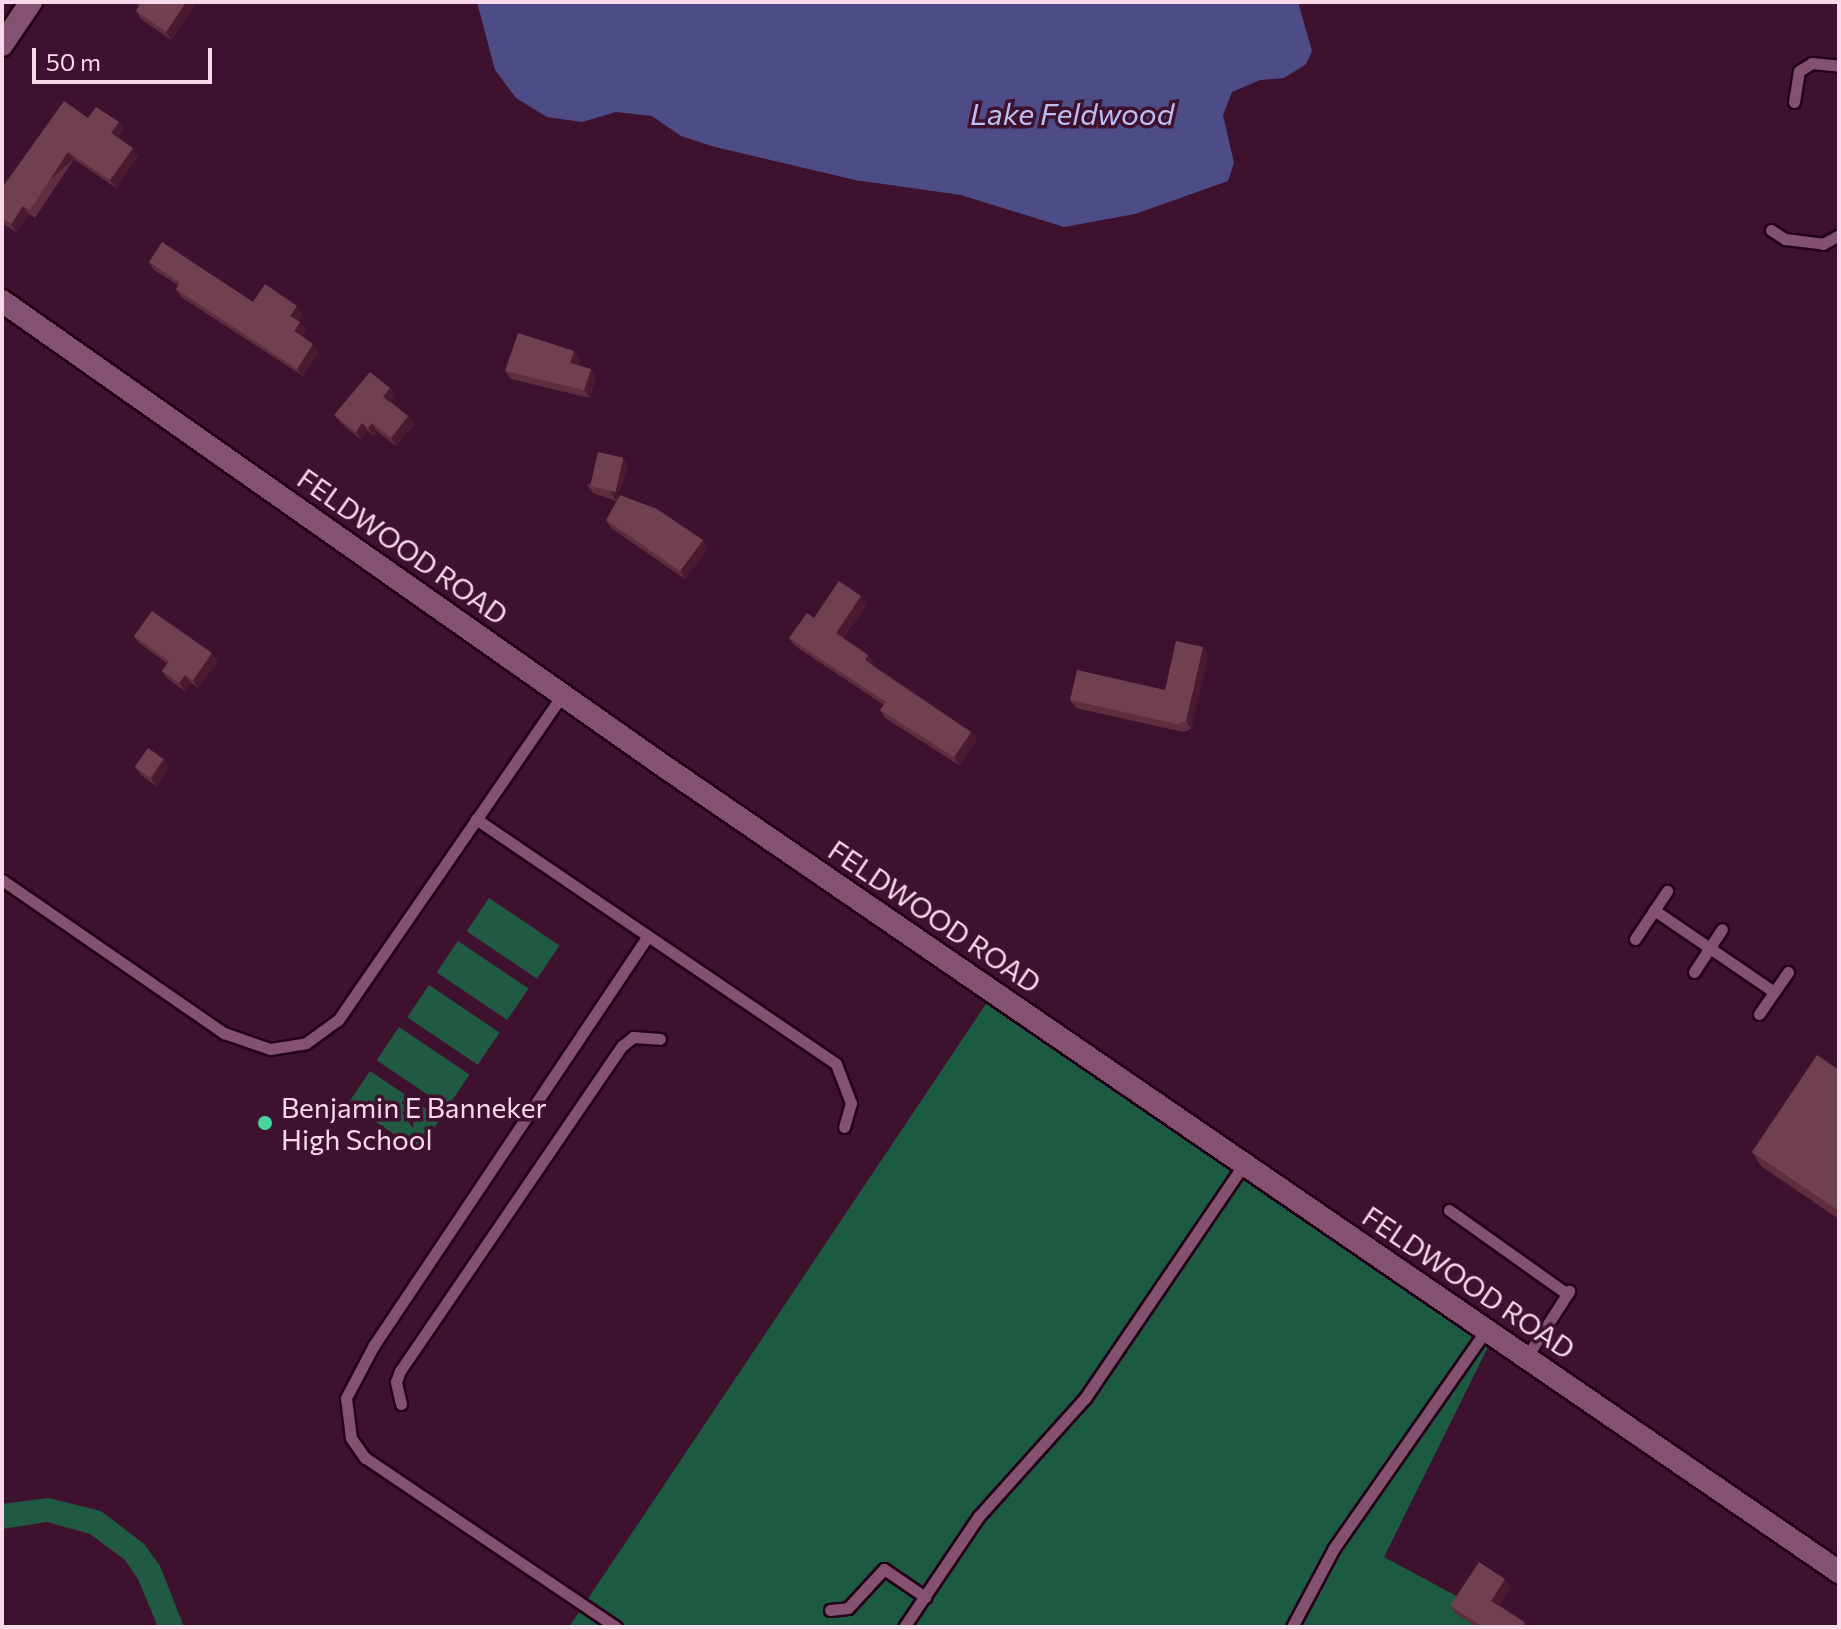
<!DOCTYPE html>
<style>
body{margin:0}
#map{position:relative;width:1841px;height:1629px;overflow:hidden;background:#3e122f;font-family:Commissioner,sans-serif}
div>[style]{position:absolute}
.green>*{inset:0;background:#205a42;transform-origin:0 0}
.forest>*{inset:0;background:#1c5a41}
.water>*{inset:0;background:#4e4c87}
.roads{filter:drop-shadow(2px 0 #230017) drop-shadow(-2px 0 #230017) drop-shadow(0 2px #230017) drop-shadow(0 -2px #230017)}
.service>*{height:11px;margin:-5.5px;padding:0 5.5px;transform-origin:5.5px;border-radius:5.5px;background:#845270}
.minor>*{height:22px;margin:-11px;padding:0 11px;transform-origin:11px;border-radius:11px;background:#845270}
.tertiary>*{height:22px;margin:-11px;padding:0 11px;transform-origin:11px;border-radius:11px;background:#845270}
.wall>*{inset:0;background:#5f2d3d}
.shaded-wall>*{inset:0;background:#4b1a30;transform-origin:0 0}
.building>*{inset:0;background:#703f50;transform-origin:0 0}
.dots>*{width:22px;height:22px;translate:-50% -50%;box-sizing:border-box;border:4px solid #3e122f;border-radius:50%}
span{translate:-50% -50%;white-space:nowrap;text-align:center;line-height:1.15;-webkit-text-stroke:7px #3e122f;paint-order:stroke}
.street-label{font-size:28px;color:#f7d9ea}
.poi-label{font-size:28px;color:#f7d9ea}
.left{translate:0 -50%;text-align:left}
.water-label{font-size:30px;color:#bdbff4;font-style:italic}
.frame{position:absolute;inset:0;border:4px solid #f7d9ea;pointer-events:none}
.scale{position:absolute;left:32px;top:48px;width:180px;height:36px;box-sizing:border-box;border:4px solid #f7d9ea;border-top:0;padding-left:10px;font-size:24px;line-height:28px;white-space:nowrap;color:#f7d9ea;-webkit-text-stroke:6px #3e122f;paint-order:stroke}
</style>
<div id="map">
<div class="green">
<div style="left:489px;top:898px;width:85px;height:40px;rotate:34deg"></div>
<div style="left:458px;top:941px;width:85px;height:38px;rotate:34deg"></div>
<div style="left:429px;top:985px;width:85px;height:39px;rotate:34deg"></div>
<div style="left:399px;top:1027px;width:85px;height:40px;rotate:34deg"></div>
<div style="left:370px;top:1071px;width:85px;height:39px;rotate:34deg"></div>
<div style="clip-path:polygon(48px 1498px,101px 1511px,144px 1544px,160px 1566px,184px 1627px,158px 1627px,138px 1579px,125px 1560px,90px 1534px,47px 1522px,2px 1529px,2px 1504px)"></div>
</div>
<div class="forest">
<div style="clip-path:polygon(994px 992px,1490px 1343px,1384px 1557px,1514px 1627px,569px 1627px)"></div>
</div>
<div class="water">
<div style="clip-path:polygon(477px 2px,1298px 2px,1312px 51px,1306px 64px,1284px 78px,1260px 80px,1232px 92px,1223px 115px,1234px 163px,1228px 181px,1135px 214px,1064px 227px,961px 195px,855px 180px,715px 147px,681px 136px,652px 116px,616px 112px,582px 122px,547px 117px,516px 98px,495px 70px)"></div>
</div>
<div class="roads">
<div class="service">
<div style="left:1794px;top:102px;width:31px;rotate:-81deg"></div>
<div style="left:1799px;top:71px;width:15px;rotate:-32deg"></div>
<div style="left:1812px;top:63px;width:27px;rotate:6deg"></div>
<div style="left:1771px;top:230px;width:17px;rotate:33deg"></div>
<div style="left:1785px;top:239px;width:38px;rotate:7deg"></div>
<div style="left:1823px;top:244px;width:18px;rotate:-29deg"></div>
<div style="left:476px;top:819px;width:435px;rotate:34.2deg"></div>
<div style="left:836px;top:1064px;width:42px;rotate:69deg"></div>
<div style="left:851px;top:1103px;width:25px;rotate:106deg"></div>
<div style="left:2px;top:880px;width:270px;rotate:34.6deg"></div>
<div style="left:224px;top:1033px;width:49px;rotate:19.2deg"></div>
<div style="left:270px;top:1049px;width:36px;rotate:-9deg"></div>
<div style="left:306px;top:1043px;width:39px;rotate:-36deg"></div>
<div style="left:338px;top:1020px;width:395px;rotate:-55.4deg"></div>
<div style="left:1654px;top:910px;width:145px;rotate:34.3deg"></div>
<div style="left:1635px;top:939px;width:58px;rotate:-56.3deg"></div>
<div style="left:1694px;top:972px;width:51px;rotate:-56.9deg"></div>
<div style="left:1759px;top:1014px;width:51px;rotate:-55.4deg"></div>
<div style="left:1449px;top:1210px;width:145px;rotate:35.4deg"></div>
<div style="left:1526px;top:1358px;width:80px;rotate:-57.3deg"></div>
<div style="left:401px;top:1404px;width:23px;rotate:-103deg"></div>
<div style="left:396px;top:1382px;width:12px;rotate:-70deg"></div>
<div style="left:400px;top:1371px;width:394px;rotate:-55.7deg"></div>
<div style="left:622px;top:1046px;width:14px;rotate:-39deg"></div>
<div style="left:633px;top:1037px;width:27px;rotate:4deg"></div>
<div style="left:830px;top:1610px;width:18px;rotate:-6deg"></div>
<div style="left:848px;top:1608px;width:53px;rotate:-47.3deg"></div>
<div style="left:884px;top:1569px;width:50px;rotate:34.3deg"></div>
<div style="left:616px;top:1627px;width:303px;rotate:-146deg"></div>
<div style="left:365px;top:1458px;width:24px;rotate:-125deg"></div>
<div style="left:351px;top:1438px;width:40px;rotate:-97.1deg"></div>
<div style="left:346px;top:1398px;width:60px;rotate:-62.2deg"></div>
<div style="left:374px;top:1345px;width:492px;rotate:-56.2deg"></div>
<div style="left:904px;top:1627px;width:134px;rotate:-56deg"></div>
<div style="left:979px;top:1516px;width:159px;rotate:-48.1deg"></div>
<div style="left:1085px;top:1398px;width:283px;rotate:-55.8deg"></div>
<div style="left:1292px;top:1627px;width:89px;rotate:-62deg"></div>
<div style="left:1334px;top:1548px;width:266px;rotate:-55.1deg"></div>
</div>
<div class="minor">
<div style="left:2px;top:45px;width:52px;rotate:-56deg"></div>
</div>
<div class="tertiary">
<div style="left:2px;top:301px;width:814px;rotate:35.1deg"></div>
<div style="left:668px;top:769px;width:1420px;rotate:34.44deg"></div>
</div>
</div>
<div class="wall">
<div style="clip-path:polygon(133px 2px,191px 2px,194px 6px,171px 40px,141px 19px,136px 11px,139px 6px)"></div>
<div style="clip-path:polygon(88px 118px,119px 122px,124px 130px,118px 138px,138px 156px,116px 188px,74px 159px,35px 218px,29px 214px,16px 232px,2px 223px,2px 198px,4px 196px,2px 193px,2px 188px)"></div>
<div style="clip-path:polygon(149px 262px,253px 302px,302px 314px,298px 321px,306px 330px,302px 336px,319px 352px,303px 376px,181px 297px,176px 289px,178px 285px,154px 270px)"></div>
<div style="clip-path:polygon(574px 351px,580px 359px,578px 365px,591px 369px,596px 377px,590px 398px,511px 379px,505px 371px)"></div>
<div style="clip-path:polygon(396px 396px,391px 402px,408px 416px,414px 424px,396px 446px,377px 431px,374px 436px,368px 431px,361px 440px,340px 422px,334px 415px)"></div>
<div style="clip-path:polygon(628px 466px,616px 501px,593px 493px,587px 485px)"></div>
<div style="clip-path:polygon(606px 520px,703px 540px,708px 548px,685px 579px,611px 528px)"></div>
<div style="clip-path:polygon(867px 604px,843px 638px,874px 663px,872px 665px,971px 732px,977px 740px,959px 765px,885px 718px,880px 710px,884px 705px,795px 646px,789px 638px,814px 618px)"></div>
<div style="clip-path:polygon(134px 636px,218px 661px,198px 688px,191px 683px,185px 691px,168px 679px,162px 671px,168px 664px,139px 643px)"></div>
<div style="clip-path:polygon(1203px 647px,1208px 655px,1191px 729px,1183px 732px,1076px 708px,1070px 700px,1165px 690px)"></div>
<div style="clip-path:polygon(164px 759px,169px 767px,156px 786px,141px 775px,135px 767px)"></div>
<div style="clip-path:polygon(1839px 1070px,1839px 1219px,1762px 1167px,1752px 1152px)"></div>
<div style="clip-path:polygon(1510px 1587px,1499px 1605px,1524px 1622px,1528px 1627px,1477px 1627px,1456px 1614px,1450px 1606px)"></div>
</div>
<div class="shaded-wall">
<div style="clip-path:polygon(186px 2px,191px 2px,194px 6px,171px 40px,166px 32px)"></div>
<div style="clip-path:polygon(119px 122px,124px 130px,117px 141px,111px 133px)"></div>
<div style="clip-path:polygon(133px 148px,138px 156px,116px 188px,110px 180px)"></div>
<div style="left:68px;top:152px;width:9px;height:69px;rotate:49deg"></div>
<div style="clip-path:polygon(23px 206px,29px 214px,16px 232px,11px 224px)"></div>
<div style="clip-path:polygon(297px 306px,302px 314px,296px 324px,290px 316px)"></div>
<div style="clip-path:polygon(300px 322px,306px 330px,300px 339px,294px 331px)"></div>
<div style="clip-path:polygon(313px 344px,319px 352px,303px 376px,297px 369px)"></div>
<div style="clip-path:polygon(574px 351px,580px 359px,576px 371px,570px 363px)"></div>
<div style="clip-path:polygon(591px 369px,596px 377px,590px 398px,584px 390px)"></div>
<div style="clip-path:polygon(390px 388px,396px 396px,389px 404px,383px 397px)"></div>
<div style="clip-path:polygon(408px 416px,414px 424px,396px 446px,391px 438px)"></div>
<div style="clip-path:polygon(362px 423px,368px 431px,361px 440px,356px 432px)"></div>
<div style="clip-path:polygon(372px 423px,377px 431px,374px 436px,368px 428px)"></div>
<div style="clip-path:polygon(623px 458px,628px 466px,616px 501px,611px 493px)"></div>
<div style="clip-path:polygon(703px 540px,708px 548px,685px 579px,680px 571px)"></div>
<div style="clip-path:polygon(861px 596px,867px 604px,841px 640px,836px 633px)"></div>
<div style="clip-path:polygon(1203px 647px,1208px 655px,1191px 729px,1186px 721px)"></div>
<div style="clip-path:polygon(212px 653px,218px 661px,198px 688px,193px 680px)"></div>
<div style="clip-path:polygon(868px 655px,874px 663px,871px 668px,865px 660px)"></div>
<div style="clip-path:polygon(185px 675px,191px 683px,185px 691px,179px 683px)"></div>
<div style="clip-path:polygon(971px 732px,977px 740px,959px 765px,954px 757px)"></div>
<div style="clip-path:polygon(164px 759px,169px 767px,156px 786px,151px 778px)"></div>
<div style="clip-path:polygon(1505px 1579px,1510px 1587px,1497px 1608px,1491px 1601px)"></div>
</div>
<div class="building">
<div style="clip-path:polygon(139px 2px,186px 2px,166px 32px,136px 11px,141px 3px)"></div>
<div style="clip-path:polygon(64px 101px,88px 118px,96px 107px,119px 122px,111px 133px,133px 148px,110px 180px,68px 152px,30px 210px,23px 206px,11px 224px,2px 218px,2px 198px,5px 194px,2px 192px,2px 188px)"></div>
<div style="clip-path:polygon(162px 242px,253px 302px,265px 284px,297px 306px,290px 316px,300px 322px,294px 331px,313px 344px,297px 369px,176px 289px,180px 283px,149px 262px)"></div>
<div style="clip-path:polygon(518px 333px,574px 351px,570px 363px,591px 369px,584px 390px,505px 371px)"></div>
<div style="clip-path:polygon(370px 372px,390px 388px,383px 397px,408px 416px,391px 438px,372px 423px,368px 428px,362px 423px,356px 432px,334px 415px)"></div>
<div style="left:598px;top:452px;width:26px;height:35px;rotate:13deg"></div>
<div style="clip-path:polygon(620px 495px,657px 509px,703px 540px,680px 571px,606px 520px)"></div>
<div style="clip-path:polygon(839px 581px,861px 596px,836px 633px,868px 655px,865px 660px,879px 670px,971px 732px,954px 757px,880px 710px,886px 702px,789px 638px,807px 613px,814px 618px)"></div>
<div style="clip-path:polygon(152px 611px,212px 653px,193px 680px,185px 675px,179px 683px,162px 671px,169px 661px,134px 636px)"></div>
<div style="clip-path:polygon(1176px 641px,1203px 647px,1186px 721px,1177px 724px,1070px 700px,1077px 670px,1165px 690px)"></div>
<div style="left:148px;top:748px;width:19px;height:23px;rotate:35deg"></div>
<div style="clip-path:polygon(1817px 1055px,1839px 1070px,1839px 1211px,1752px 1152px)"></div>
<div style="clip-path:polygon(1479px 1562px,1505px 1579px,1491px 1601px,1524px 1622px,1521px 1627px,1483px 1627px,1450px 1606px)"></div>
</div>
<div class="dots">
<div style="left:265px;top:1123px;background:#48d49d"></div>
</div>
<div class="street-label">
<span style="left:403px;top:546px;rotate:35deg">FELDWOOD ROAD</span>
<span style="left:935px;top:916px;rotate:34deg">FELDWOOD ROAD</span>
<span style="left:1469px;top:1282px;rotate:34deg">FELDWOOD ROAD</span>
</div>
<div class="poi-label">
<span class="left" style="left:281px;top:1123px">Benjamin E Banneker<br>High School</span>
</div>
<div class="water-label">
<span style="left:1072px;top:113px">Lake Feldwood</span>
</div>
<div class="frame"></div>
<div class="scale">50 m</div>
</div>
